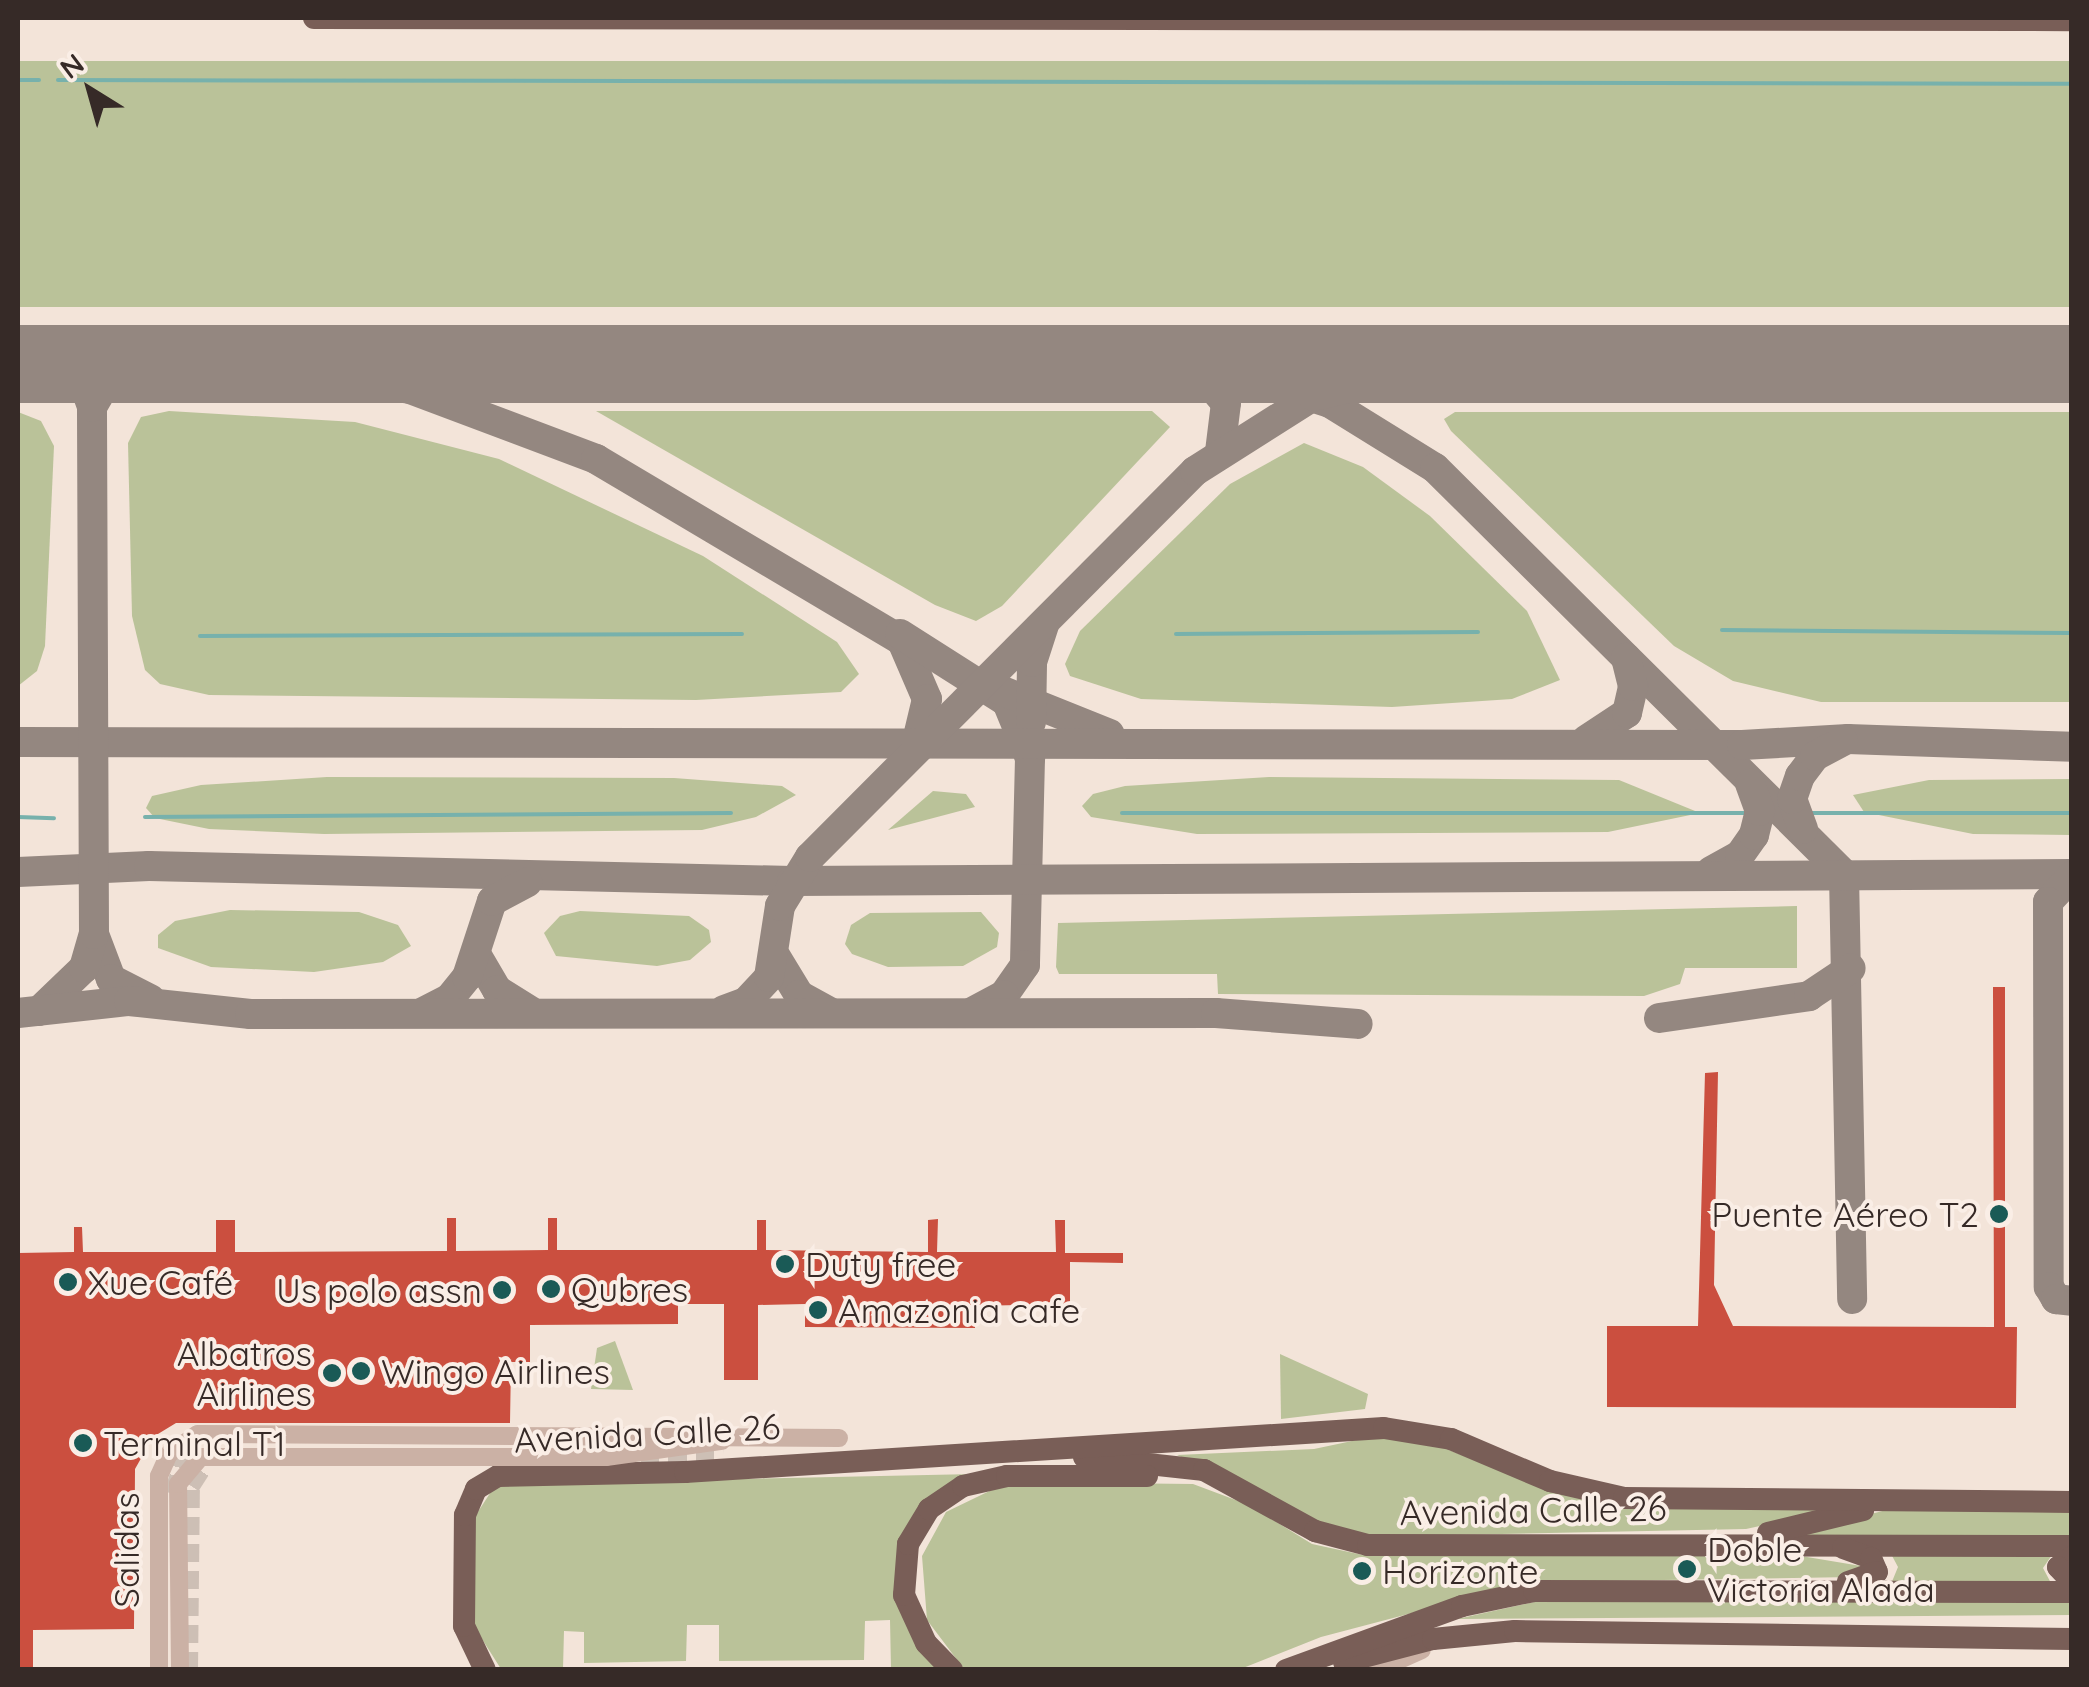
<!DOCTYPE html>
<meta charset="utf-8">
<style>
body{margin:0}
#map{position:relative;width:2089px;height:1687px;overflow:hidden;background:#f3e4d9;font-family:Quicksand,sans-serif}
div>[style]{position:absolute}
.green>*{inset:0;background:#bac299;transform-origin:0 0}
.stream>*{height:4px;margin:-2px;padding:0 2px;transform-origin:2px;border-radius:2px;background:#77b1ac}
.taxiway>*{height:30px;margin:-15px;padding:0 15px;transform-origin:15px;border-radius:15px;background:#948780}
.runway>*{height:78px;margin:-39px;padding:0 39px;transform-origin:39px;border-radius:39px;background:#948780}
.building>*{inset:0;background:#cb4f3f}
.minor-tunnel>*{height:18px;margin-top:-9px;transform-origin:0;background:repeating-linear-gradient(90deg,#cdbfb5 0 18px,transparent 0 27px)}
.minor>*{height:18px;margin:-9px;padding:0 9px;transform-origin:9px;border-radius:9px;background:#cbb1a5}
.major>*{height:22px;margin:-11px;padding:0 11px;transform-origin:11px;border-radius:11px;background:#795e57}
.minor-bridge>*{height:18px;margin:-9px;padding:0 9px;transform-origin:9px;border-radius:9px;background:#cbb1a5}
.dots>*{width:28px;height:28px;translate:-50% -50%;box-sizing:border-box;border:5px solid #faeee6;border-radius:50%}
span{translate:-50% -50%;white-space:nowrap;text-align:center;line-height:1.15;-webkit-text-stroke:8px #faeee6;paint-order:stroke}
.poi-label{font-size:35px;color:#362a27}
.right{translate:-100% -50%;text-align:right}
.left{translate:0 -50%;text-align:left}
.street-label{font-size:35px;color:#362a27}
.frame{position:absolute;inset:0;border:20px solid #362a27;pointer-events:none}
.north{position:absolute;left:40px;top:40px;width:100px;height:100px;-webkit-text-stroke:8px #faeee6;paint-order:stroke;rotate:323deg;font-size:28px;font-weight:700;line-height:40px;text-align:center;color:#362a27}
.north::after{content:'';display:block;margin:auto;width:35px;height:45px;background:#362a27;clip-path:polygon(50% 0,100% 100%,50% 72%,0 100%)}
</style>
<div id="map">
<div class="green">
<div style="left:18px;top:61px;width:2053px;height:246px"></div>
<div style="clip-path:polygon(169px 411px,355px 422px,499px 459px,703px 556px,837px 642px,859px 674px,841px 692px,696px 700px,209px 695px,160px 684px,145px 670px,132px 616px,128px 443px,141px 417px)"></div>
<div style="clip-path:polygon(596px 411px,1152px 411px,1170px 427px,1002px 606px,976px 621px,935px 605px)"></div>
<div style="clip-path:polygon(18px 412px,41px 421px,54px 446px,45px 646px,37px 671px,18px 686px)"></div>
<div style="clip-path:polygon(1455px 412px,2071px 412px,2071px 702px,1821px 702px,1733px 681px,1674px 646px,1451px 431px,1444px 419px)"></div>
<div style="clip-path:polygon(1304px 443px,1363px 467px,1430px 516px,1527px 611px,1560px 680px,1512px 699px,1392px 707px,1141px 699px,1070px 676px,1065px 664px,1080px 631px,1230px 484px)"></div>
<div style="clip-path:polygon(327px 777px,674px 778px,782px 786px,796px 795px,756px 817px,702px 830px,324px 834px,209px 829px,155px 818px,146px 808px,152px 796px,201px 785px)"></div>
<div style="clip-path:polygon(1269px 777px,1619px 780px,1700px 813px,1608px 832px,1197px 834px,1091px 817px,1082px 806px,1093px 794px,1125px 786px)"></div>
<div style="clip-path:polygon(2071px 779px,2071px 835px,1973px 834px,1864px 812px,1853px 795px,1929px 780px)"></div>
<div style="clip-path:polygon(933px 791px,966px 794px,975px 807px,888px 830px)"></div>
<div style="clip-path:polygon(1797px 906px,1797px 968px,1685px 968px,1680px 984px,1644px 996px,1218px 994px,1217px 974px,1059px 974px,1056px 967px,1058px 923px)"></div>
<div style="clip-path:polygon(230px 910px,359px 912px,398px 925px,411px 946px,383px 962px,314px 972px,211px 967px,158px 948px,158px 935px,175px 921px)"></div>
<div style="clip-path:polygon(580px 911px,689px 916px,709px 930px,711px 942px,690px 960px,657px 966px,556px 956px,544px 933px,560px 916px)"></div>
<div style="clip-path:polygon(981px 912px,999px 933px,997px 947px,963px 966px,888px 967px,852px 954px,845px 944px,851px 925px,870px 913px)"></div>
<div style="clip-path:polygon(615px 1341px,633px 1390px,591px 1389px,597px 1348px)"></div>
<div style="clip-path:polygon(1280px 1354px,1368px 1394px,1365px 1409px,1281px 1419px)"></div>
<div style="clip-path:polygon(1371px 1437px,1418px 1438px,1552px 1490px,1838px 1509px,1746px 1529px,1352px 1537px,1177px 1455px,1314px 1449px)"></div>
<div style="clip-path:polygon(975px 1474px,961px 1480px,898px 1564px,941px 1669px,891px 1669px,890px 1620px,865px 1621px,864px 1660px,719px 1661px,719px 1625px,687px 1625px,686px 1661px,584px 1663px,584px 1632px,564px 1631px,563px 1669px,501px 1669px,475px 1628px,472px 1521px,496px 1484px)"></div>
<div style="clip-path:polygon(1008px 1482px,1193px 1484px,1249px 1505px,1312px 1544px,1363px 1555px,1789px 1554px,1867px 1567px,1853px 1577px,1530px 1582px,1321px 1637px,1238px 1670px,964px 1669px,927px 1620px,922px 1556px,946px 1512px)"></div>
<div style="clip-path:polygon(2071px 1508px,2071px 1537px,1791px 1535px,1890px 1509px)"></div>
<div style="clip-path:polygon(1890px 1552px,2054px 1552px,2043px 1568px,2052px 1585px,1891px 1584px,1898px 1567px)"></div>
<div style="clip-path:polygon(1539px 1601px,2072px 1601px,2071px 1615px,1457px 1619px)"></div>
</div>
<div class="stream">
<div style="left:18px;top:80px;width:21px"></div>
<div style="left:58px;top:80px;width:2014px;rotate:0.11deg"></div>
<div style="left:1722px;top:630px;width:350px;rotate:0.5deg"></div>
<div style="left:1176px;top:634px;width:302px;rotate:-0.4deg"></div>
<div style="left:200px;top:636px;width:542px;rotate:-0.21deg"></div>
<div style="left:1122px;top:813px;width:950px"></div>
<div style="left:18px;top:817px;width:36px;rotate:2deg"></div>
<div style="left:145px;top:817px;width:586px;rotate:-0.39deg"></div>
</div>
<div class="taxiway">
<div style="left:56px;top:364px;width:30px;rotate:30deg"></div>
<div style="left:82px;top:379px;width:30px;rotate:70deg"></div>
<div style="left:228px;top:364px;width:184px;rotate:7.8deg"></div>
<div style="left:410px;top:389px;width:199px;rotate:20.6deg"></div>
<div style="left:596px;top:459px;width:356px;rotate:30.7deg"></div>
<div style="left:902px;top:641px;width:63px;rotate:66.7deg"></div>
<div style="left:927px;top:699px;width:47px;rotate:103.4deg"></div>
<div style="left:1193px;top:364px;width:51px;rotate:49.8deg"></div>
<div style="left:1226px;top:403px;width:49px;rotate:97deg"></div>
<div style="left:1209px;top:364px;width:127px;rotate:17.9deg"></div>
<div style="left:1330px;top:403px;width:123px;rotate:31.8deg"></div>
<div style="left:1435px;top:468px;width:576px;rotate:44.79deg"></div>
<div style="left:1844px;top:874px;width:425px;rotate:88.9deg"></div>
<div style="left:900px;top:634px;width:127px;rotate:32.4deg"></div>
<div style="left:1007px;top:702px;width:61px;rotate:67.7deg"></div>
<div style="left:1030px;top:758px;width:207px;rotate:91.4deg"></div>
<div style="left:1025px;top:965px;width:37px;rotate:125deg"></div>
<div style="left:1004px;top:995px;width:36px;rotate:152deg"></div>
<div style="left:1000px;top:690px;width:118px;rotate:21.8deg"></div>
<div style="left:1031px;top:722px;width:60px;rotate:-89deg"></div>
<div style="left:1032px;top:662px;width:39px;rotate:-72deg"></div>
<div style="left:1586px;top:740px;width:49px;rotate:-33.4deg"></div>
<div style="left:1627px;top:713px;width:28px;rotate:-77deg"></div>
<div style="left:1633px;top:686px;width:29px;rotate:-104deg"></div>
<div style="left:18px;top:742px;width:1724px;rotate:0.1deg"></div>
<div style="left:1742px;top:745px;width:106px;rotate:-3.2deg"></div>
<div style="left:1848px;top:739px;width:224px;rotate:2deg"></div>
<div style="left:1803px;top:829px;width:32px;rotate:-110deg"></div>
<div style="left:1792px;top:799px;width:24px;rotate:-71deg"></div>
<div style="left:1800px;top:776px;width:25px;rotate:-53deg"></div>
<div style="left:1815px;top:756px;width:32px;rotate:-28deg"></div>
<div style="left:1711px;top:871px;width:33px;rotate:-29deg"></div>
<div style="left:1740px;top:855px;width:24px;rotate:-55deg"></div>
<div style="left:1754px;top:835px;width:25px;rotate:-76deg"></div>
<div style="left:1760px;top:811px;width:29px;rotate:-110deg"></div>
<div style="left:18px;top:872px;width:131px;rotate:-2.6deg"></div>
<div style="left:149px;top:866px;width:643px;rotate:1.34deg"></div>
<div style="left:792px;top:881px;width:1280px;rotate:-0.31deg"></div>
<div style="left:2072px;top:876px;width:35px;rotate:133deg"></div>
<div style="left:2048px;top:902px;width:385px;rotate:89.9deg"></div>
<div style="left:2049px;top:1287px;width:14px;rotate:60deg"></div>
<div style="left:2056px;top:1299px;width:16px;rotate:7deg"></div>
<div style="left:94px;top:934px;width:48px;rotate:69.3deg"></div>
<div style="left:111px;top:979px;width:44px;rotate:27.1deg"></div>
<div style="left:476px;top:954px;width:42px;rotate:59.7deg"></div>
<div style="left:497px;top:990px;width:39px;rotate:32deg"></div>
<div style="left:776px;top:957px;width:44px;rotate:58.8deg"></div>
<div style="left:799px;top:995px;width:37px;rotate:29deg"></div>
<div style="left:724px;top:1010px;width:23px;rotate:-20deg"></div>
<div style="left:746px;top:1002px;width:34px;rotate:-47deg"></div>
<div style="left:769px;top:977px;width:72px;rotate:-81.2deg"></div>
<div style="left:780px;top:906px;width:57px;rotate:-58.5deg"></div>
<div style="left:810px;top:857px;width:545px;rotate:-45.07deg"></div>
<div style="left:1195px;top:471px;width:140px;rotate:-32.4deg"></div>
<div style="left:1313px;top:396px;width:148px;rotate:-12.4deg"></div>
<div style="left:39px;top:1011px;width:62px;rotate:-43.7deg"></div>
<div style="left:84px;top:968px;width:35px;rotate:-74deg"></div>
<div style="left:94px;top:934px;width:527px;rotate:-90.22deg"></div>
<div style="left:92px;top:407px;width:30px;rotate:-60deg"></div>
<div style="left:107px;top:381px;width:34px;rotate:-30deg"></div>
<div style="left:423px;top:1012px;width:30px;rotate:-27deg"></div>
<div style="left:450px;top:998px;width:27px;rotate:-51deg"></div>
<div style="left:467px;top:977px;width:80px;rotate:-71.8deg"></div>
<div style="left:492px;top:901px;width:40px;rotate:-28deg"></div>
<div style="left:18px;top:1013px;width:112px;rotate:-6.2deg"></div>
<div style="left:129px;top:1001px;width:122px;rotate:6.1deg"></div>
<div style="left:250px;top:1014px;width:966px;rotate:-0.06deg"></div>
<div style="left:1216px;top:1013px;width:142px;rotate:4.4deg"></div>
<div style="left:1659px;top:1018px;width:152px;rotate:-8.3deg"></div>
<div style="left:1809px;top:996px;width:50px;rotate:-33.7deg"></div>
</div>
<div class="runway">
<div style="left:18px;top:364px;width:2054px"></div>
</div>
<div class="building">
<div style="clip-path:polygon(1993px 987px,2005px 987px,2005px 1327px,2017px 1327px,2016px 1408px,1607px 1407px,1607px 1326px,1698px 1326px,1705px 1073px,1718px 1072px,1714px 1285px,1733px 1326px,1994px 1327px)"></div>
<div style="clip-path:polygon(447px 1218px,456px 1218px,456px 1251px,548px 1250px,548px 1218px,557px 1218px,557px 1250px,757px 1250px,757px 1220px,766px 1220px,766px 1250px,928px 1252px,928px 1220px,938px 1219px,937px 1252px,1056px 1252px,1055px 1220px,1065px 1220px,1065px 1253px,1123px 1253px,1123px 1263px,1070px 1262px,1070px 1304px,975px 1306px,975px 1328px,805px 1327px,805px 1304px,758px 1305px,758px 1380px,724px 1380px,724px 1304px,678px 1304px,678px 1324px,530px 1325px,530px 1362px,511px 1362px,510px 1423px,176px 1423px,153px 1437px,135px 1469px,134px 1629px,33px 1630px,33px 1670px,18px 1670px,18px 1253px,74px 1252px,74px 1227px,82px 1227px,83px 1252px,216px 1252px,216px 1220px,235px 1220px,235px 1252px,447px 1251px)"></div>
</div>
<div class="minor-tunnel">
<div style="left:669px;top:1453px;width:54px;rotate:2.1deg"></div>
<div style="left:614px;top:1463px;width:69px;rotate:-4.1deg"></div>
<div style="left:173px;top:1494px;width:37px;rotate:-73deg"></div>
<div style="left:184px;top:1459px;width:31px;rotate:-19deg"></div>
<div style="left:189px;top:1670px;width:184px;rotate:-89.4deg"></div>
<div style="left:191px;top:1486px;width:24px;rotate:-57deg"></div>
</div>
<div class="minor">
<div style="left:159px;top:1670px;width:194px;rotate:-90deg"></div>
<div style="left:159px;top:1476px;width:24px;rotate:-66deg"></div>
<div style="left:169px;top:1454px;width:35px;rotate:-35deg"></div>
<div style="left:198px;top:1434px;width:641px;rotate:0.36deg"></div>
<div style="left:1377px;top:1670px;width:49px;rotate:-24deg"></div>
</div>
<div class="major">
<div style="left:314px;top:18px;width:1758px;rotate:0.07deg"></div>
<div style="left:1084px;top:1457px;width:121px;rotate:6.2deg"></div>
<div style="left:1204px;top:1470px;width:127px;rotate:28.8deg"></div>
<div style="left:1315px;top:1531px;width:55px;rotate:14.8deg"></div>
<div style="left:1368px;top:1545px;width:704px;rotate:0.08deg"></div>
<div style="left:1768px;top:1533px;width:98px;rotate:-13.6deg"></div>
<div style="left:1843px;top:1548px;width:30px;rotate:20deg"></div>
<div style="left:1871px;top:1558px;width:15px;rotate:67deg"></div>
<div style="left:1877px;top:1572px;width:31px;rotate:161deg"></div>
<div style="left:2072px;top:1557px;width:17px;rotate:144deg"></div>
<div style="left:2058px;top:1567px;width:21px;rotate:47deg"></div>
<div style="left:1344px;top:1662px;width:92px;rotate:-14.5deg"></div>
<div style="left:1433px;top:1639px;width:82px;rotate:-5.6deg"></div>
<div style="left:1515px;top:1631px;width:557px;rotate:0.82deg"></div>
<div style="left:485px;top:1670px;width:49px;rotate:-115.5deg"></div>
<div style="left:464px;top:1626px;width:111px;rotate:-89.5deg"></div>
<div style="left:465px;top:1515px;width:28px;rotate:-67deg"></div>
<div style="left:476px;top:1489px;width:26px;rotate:-31deg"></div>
<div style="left:498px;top:1476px;width:187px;rotate:-1.2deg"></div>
<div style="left:685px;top:1472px;width:700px;rotate:-3.6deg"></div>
<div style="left:1384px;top:1428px;width:68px;rotate:9.3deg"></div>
<div style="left:1451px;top:1439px;width:108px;rotate:23deg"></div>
<div style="left:1550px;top:1481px;width:76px;rotate:12.9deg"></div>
<div style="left:1624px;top:1498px;width:448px;rotate:0.5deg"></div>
<div style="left:952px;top:1670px;width:37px;rotate:-134deg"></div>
<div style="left:926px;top:1643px;width:53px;rotate:-114.6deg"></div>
<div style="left:904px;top:1595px;width:51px;rotate:-85.5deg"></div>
<div style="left:908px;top:1544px;width:41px;rotate:-59deg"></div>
<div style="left:929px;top:1509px;width:41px;rotate:-34.1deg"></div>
<div style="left:963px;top:1486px;width:45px;rotate:-12.8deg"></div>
<div style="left:1007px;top:1476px;width:140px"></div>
<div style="left:1286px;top:1670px;width:187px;rotate:-20deg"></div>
<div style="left:1462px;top:1606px;width:74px;rotate:-11.8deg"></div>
<div style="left:1534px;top:1591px;width:538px;rotate:0.11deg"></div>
</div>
<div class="minor-bridge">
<div style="left:180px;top:1670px;width:186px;rotate:-90.6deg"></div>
<div style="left:178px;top:1484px;width:35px;rotate:-50deg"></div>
<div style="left:201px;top:1457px;width:405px"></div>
<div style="left:606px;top:1457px;width:117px;rotate:-7.9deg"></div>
</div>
<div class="dots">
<div style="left:1999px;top:1214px;background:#1a5a56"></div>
<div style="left:785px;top:1264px;background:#1a5a56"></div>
<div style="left:68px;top:1282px;background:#1a5a56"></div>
<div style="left:551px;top:1289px;background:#1a5a56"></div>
<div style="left:502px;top:1290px;background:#1a5a56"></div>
<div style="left:818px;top:1310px;background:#1a5a56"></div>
<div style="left:361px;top:1371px;background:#1a5a56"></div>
<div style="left:332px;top:1373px;background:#1a5a56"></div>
<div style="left:83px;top:1443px;background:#1a5a56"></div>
<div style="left:1687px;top:1569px;background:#1a5a56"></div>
<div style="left:1362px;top:1571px;background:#1a5a56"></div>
</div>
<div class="poi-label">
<span class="right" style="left:1979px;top:1214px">Puente Aéreo T2</span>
<span class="left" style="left:805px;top:1264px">Duty free</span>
<span class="left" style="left:88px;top:1282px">Xue Café</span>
<span class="left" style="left:571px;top:1289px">Qubres</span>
<span class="right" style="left:482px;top:1290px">Us polo assn</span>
<span class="left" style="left:838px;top:1310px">Amazonia cafe</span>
<span class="right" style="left:312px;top:1373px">Albatros<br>Airlines</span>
<span class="left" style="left:381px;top:1371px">Wingo Airlines</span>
<span class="left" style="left:103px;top:1443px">Terminal T1</span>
<span class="left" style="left:1707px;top:1569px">Doble<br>Victoria Alada</span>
<span class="left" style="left:1382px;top:1571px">Horizonte</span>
</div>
<div class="street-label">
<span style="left:647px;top:1433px;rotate:-3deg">Avenida Calle 26</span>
<span style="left:1533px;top:1510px;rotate:-1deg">Avenida Calle 26</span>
<span style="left:126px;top:1550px;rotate:-90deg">Salidas</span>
</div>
<div class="frame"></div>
<div class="north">N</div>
</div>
